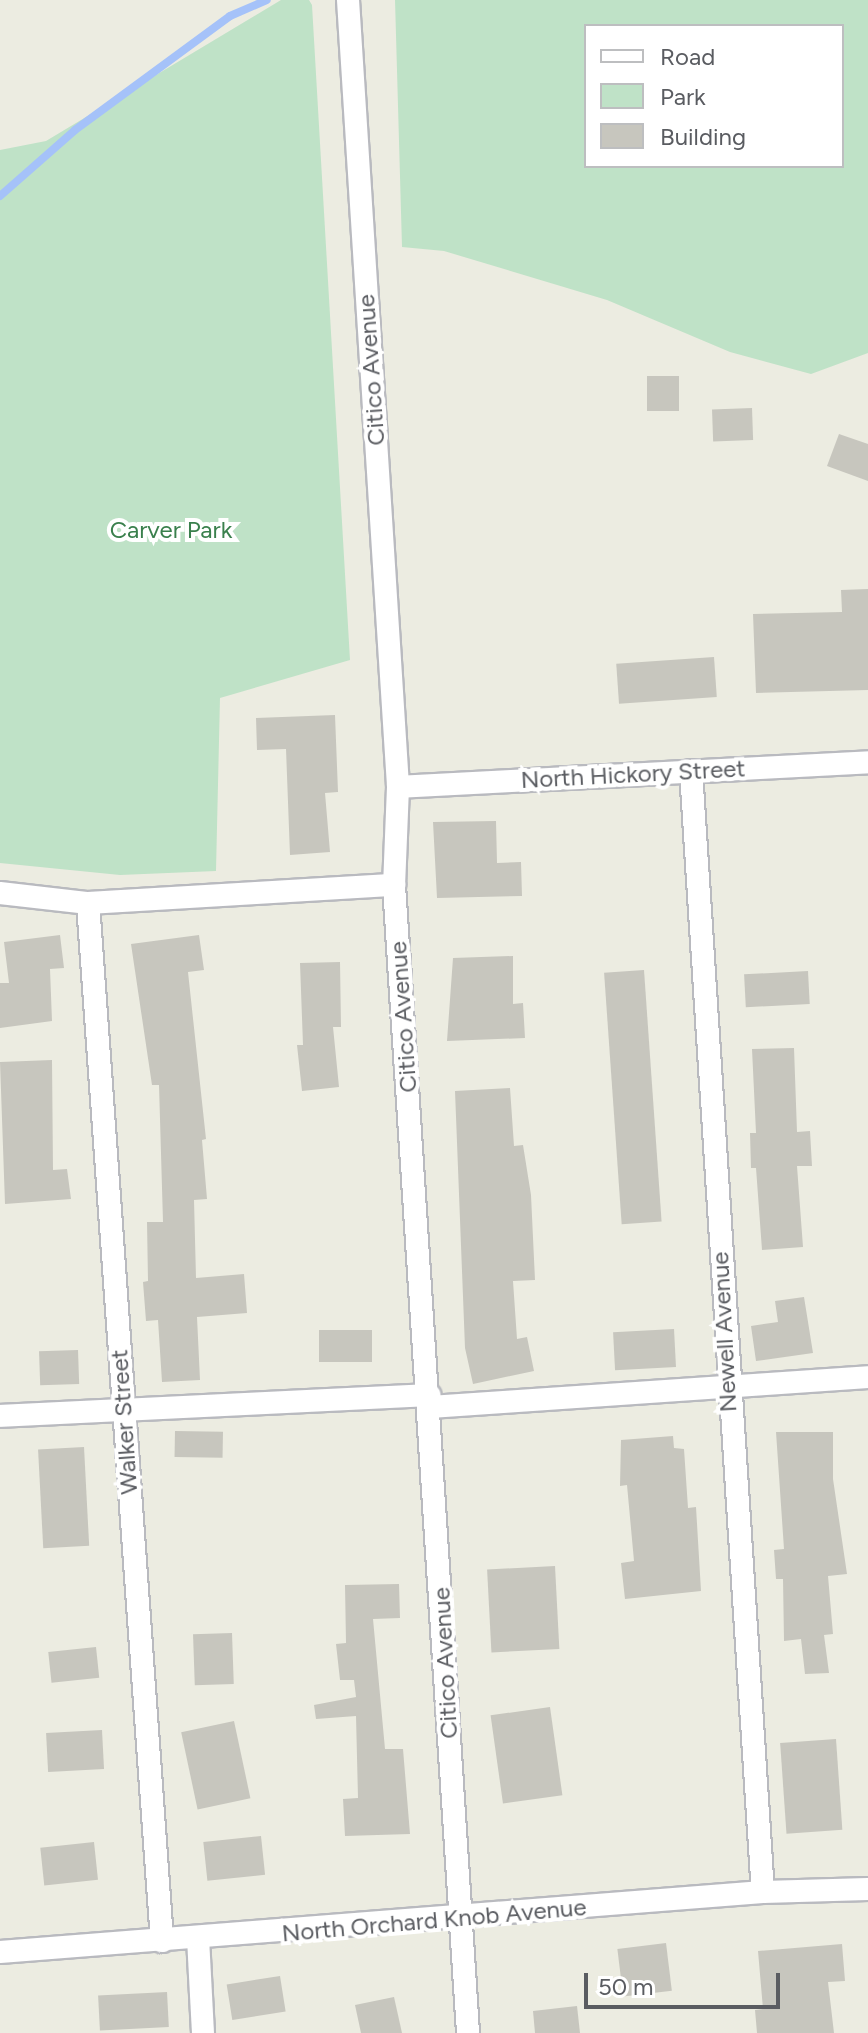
<!DOCTYPE html>
<style>
body{margin:0}
#map{position:relative;width:868px;height:2033px;overflow:hidden;background:#ecece1;font-family:Figtree,sans-serif}
div>[style]{position:absolute}
.green>*{inset:0;background:#bfe2c7}
.stream>*{height:8px;margin:-4px;padding:0 4px;transform-origin:4px;border-radius:4px;background:#a5c2f9}
.building>*{inset:0;background:#c7c6be;transform-origin:0 0}
.roads{filter:drop-shadow(2px 0 #b9babf) drop-shadow(-2px 0 #b9babf) drop-shadow(0 2px #b9babf) drop-shadow(0 -2px #b9babf)}
.street>*{height:22px;margin:-11px;padding:0 11px;transform-origin:11px;border-radius:11px;background:#fff}
span{translate:-50% -50%;white-space:nowrap;text-align:center;line-height:1.15;-webkit-text-stroke:8px #fff;paint-order:stroke}
.street-label{font-size:24px;color:#5a5c61}
.park-label{font-size:24px;color:#3a804d}
.legend{position:absolute;left:584px;top:24px;width:260px;height:144px;box-sizing:border-box;background:#fff;border:2px solid #bdbec0;margin:0;padding:10px 14px;list-style:none;font-size:24px;color:#5a5c61}
.legend li{display:flex;align-items:center;gap:16px;height:40px}
.legend b{width:40px;border:2px solid #bdbec0}
.scale{position:absolute;left:584px;top:1973px;width:196px;height:36px;box-sizing:border-box;border:4px solid #5a5c61;border-top:0;padding-left:10px;font-size:24px;line-height:28px;white-space:nowrap;color:#5a5c61;-webkit-text-stroke:6px #fff;paint-order:stroke}
</style>
<div id="map">
<div class="green">
<div style="clip-path:polygon(281px 0,309px 0,312px 5px,350px 660px,220px 698px,216px 871px,120px 875px,0 863px,0 150px,46px 141px)"></div>
<div style="clip-path:polygon(evenodd,395px 0,868px 0,868px 353px,811px 374px,730px 352px,607px 300px,444px 251px,402px 247px,395px 0,586px 26px,842px 26px,842px 166px,586px 166px,586px 26px)"></div>
</div>
<div class="stream">
<div style="left:0;top:196px;width:100px;rotate:-41.3deg"></div>
<div style="left:75px;top:130px;width:192px;rotate:-36.3deg"></div>
<div style="left:230px;top:16px;width:40px;rotate:-23.4deg"></div>
</div>
<div class="building">
<div style="left:647px;top:376px;width:32px;height:35px"></div>
<div style="left:752px;top:408px;width:32px;height:40px;rotate:88deg"></div>
<div style="clip-path:polygon(839px 434px,868px 444px,868px 481px,827px 466px)"></div>
<div style="clip-path:polygon(868px 589px,868px 690px,756px 693px,753px 614px,842px 612px,841px 590px)"></div>
<div style="left:714px;top:657px;width:40px;height:98px;rotate:86deg"></div>
<div style="clip-path:polygon(335px 715px,338px 792px,325px 793px,330px 852px,290px 855px,286px 749px,257px 750px,256px 718px)"></div>
<div style="clip-path:polygon(496px 821px,497px 863px,521px 862px,522px 896px,437px 898px,433px 822px)"></div>
<div style="clip-path:polygon(60px 935px,64px 968px,50px 969px,52px 1021px,0 1028px,0 983px,9px 983px,4px 942px)"></div>
<div style="clip-path:polygon(199px 935px,204px 970px,188px 972px,206px 1139px,202px 1140px,207px 1199px,194px 1200px,196px 1278px,244px 1274px,247px 1313px,197px 1317px,200px 1380px,162px 1382px,158px 1320px,146px 1321px,143px 1282px,148px 1281px,147px 1222px,163px 1222px,159px 1085px,152px 1085px,131px 944px)"></div>
<div style="clip-path:polygon(513px 956px,513px 1004px,523px 1003px,525px 1038px,447px 1041px,453px 958px)"></div>
<div style="clip-path:polygon(340px 962px,341px 1027px,333px 1027px,339px 1087px,302px 1091px,297px 1045px,303px 1045px,300px 963px)"></div>
<div style="left:644px;top:970px;width:252px;height:40px;rotate:86deg"></div>
<div style="left:808px;top:971px;width:33px;height:64px;rotate:87deg"></div>
<div style="clip-path:polygon(794px 1048px,797px 1132px,810px 1131px,812px 1166px,797px 1166px,803px 1247px,762px 1250px,756px 1168px,751px 1168px,750px 1133px,756px 1133px,752px 1049px)"></div>
<div style="clip-path:polygon(52px 1060px,53px 1170px,67px 1169px,71px 1199px,5px 1204px,0 1062px)"></div>
<div style="clip-path:polygon(510px 1088px,514px 1146px,523px 1145px,531px 1195px,535px 1280px,513px 1281px,517px 1339px,527px 1337px,534px 1371px,473px 1384px,465px 1348px,455px 1091px)"></div>
<div style="clip-path:polygon(804px 1297px,813px 1353px,756px 1361px,751px 1326px,778px 1322px,775px 1301px)"></div>
<div style="left:674px;top:1329px;width:38px;height:61px;rotate:87deg"></div>
<div style="left:372px;top:1330px;width:32px;height:53px;rotate:90deg"></div>
<div style="left:78px;top:1350px;width:34px;height:39px;rotate:88deg"></div>
<div style="left:175px;top:1431px;width:48px;height:26px;rotate:1deg"></div>
<div style="clip-path:polygon(776px 1432px,833px 1432px,833px 1479px,847px 1574px,828px 1576px,833px 1634px,824px 1635px,829px 1673px,805px 1674px,801px 1639px,784px 1641px,783px 1579px,776px 1579px,774px 1550px,784px 1549px)"></div>
<div style="clip-path:polygon(673px 1436px,674px 1448px,684px 1449px,688px 1508px,696px 1507px,701px 1591px,625px 1599px,621px 1563px,634px 1561px,627px 1485px,620px 1486px,621px 1440px)"></div>
<div style="left:84px;top:1447px;width:99px;height:46px;rotate:87deg"></div>
<div style="left:555px;top:1566px;width:83px;height:68px;rotate:87deg"></div>
<div style="clip-path:polygon(399px 1584px,400px 1618px,373px 1619px,385px 1749px,403px 1749px,410px 1834px,345px 1836px,343px 1799px,358px 1798px,356px 1716px,316px 1719px,314px 1705px,356px 1697px,354px 1680px,340px 1680px,336px 1644px,346px 1643px,345px 1585px)"></div>
<div style="left:232px;top:1633px;width:51px;height:39px;rotate:88deg"></div>
<div style="left:96px;top:1647px;width:31px;height:48px;rotate:84deg"></div>
<div style="left:550px;top:1707px;width:89px;height:60px;rotate:82deg"></div>
<div style="left:234px;top:1721px;width:79px;height:54px;rotate:78deg"></div>
<div style="left:102px;top:1730px;width:39px;height:56px;rotate:87deg"></div>
<div style="left:836px;top:1739px;width:91px;height:56px;rotate:86deg"></div>
<div style="left:261px;top:1836px;width:39px;height:58px;rotate:84deg"></div>
<div style="left:94px;top:1842px;width:38px;height:54px;rotate:84deg"></div>
<div style="left:666px;top:1943px;width:48px;height:49px;rotate:83deg"></div>
<div style="clip-path:polygon(842px 1944px,845px 1981px,828px 1982px,834px 2033px,757px 2033px,755px 2010px,763px 2009px,758px 1951px)"></div>
<div style="left:280px;top:1976px;width:36px;height:54px;rotate:81deg"></div>
<div style="left:167px;top:1992px;width:35px;height:69px;rotate:87deg"></div>
<div style="clip-path:polygon(394px 1997px,402px 2033px,361px 2033px,355px 2005px)"></div>
<div style="clip-path:polygon(577px 2006px,580px 2033px,535px 2033px,533px 2011px)"></div>
</div>
<div class="roads">
<div class="street">
<div style="left:348px;top:0;width:789px;rotate:86.36deg"></div>
<div style="left:398px;top:787px;width:98px;rotate:92.3deg"></div>
<div style="left:394px;top:885px;width:1150px;rotate:86.31deg"></div>
<div style="left:691px;top:771px;width:1123px;rotate:86.33deg"></div>
<div style="left:398px;top:787px;width:471px;rotate:-3deg"></div>
<div style="left:0;top:893px;width:89px;rotate:6.5deg"></div>
<div style="left:88px;top:903px;width:307px;rotate:-3.4deg"></div>
<div style="left:88px;top:903px;width:1041px;rotate:85.92deg"></div>
<div style="left:430px;top:1407px;width:439px;rotate:-3.9deg"></div>
<div style="left:0;top:1416px;width:430px;rotate:-2.8deg"></div>
<div style="left:198px;top:1938px;width:95px;rotate:87deg"></div>
<div style="left:0;top:1952px;width:765px;rotate:-4.5deg"></div>
<div style="left:763px;top:1892px;width:105px;rotate:-1.6deg"></div>
</div>
</div>
<div class="street-label">
<span style="left:371px;top:370px;rotate:-94deg">Citico Avenue</span>
<span style="left:633px;top:774px;rotate:-3deg">North Hickory Street</span>
<span style="left:403px;top:1017px;rotate:-94deg">Citico Avenue</span>
<span style="left:724px;top:1332px;rotate:-93deg">Newell Avenue</span>
<span style="left:124px;top:1422px;rotate:-94deg">Walker Street</span>
<span style="left:445px;top:1663px;rotate:-93deg">Citico Avenue</span>
<span style="left:434px;top:1920px;rotate:-5deg">North Orchard Knob Avenue</span>
</div>
<div class="park-label">
<span style="left:171px;top:530px">Carver Park</span>
</div>
<ul class="legend">
<li><b style="height:10px;background:#fff"></b>Road</li>
<li><b style="height:22px;background:#bfe2c7"></b>Park</li>
<li><b style="height:22px;background:#c7c6be"></b>Building</li>
</ul>
<div class="scale">50 m</div>
</div>
